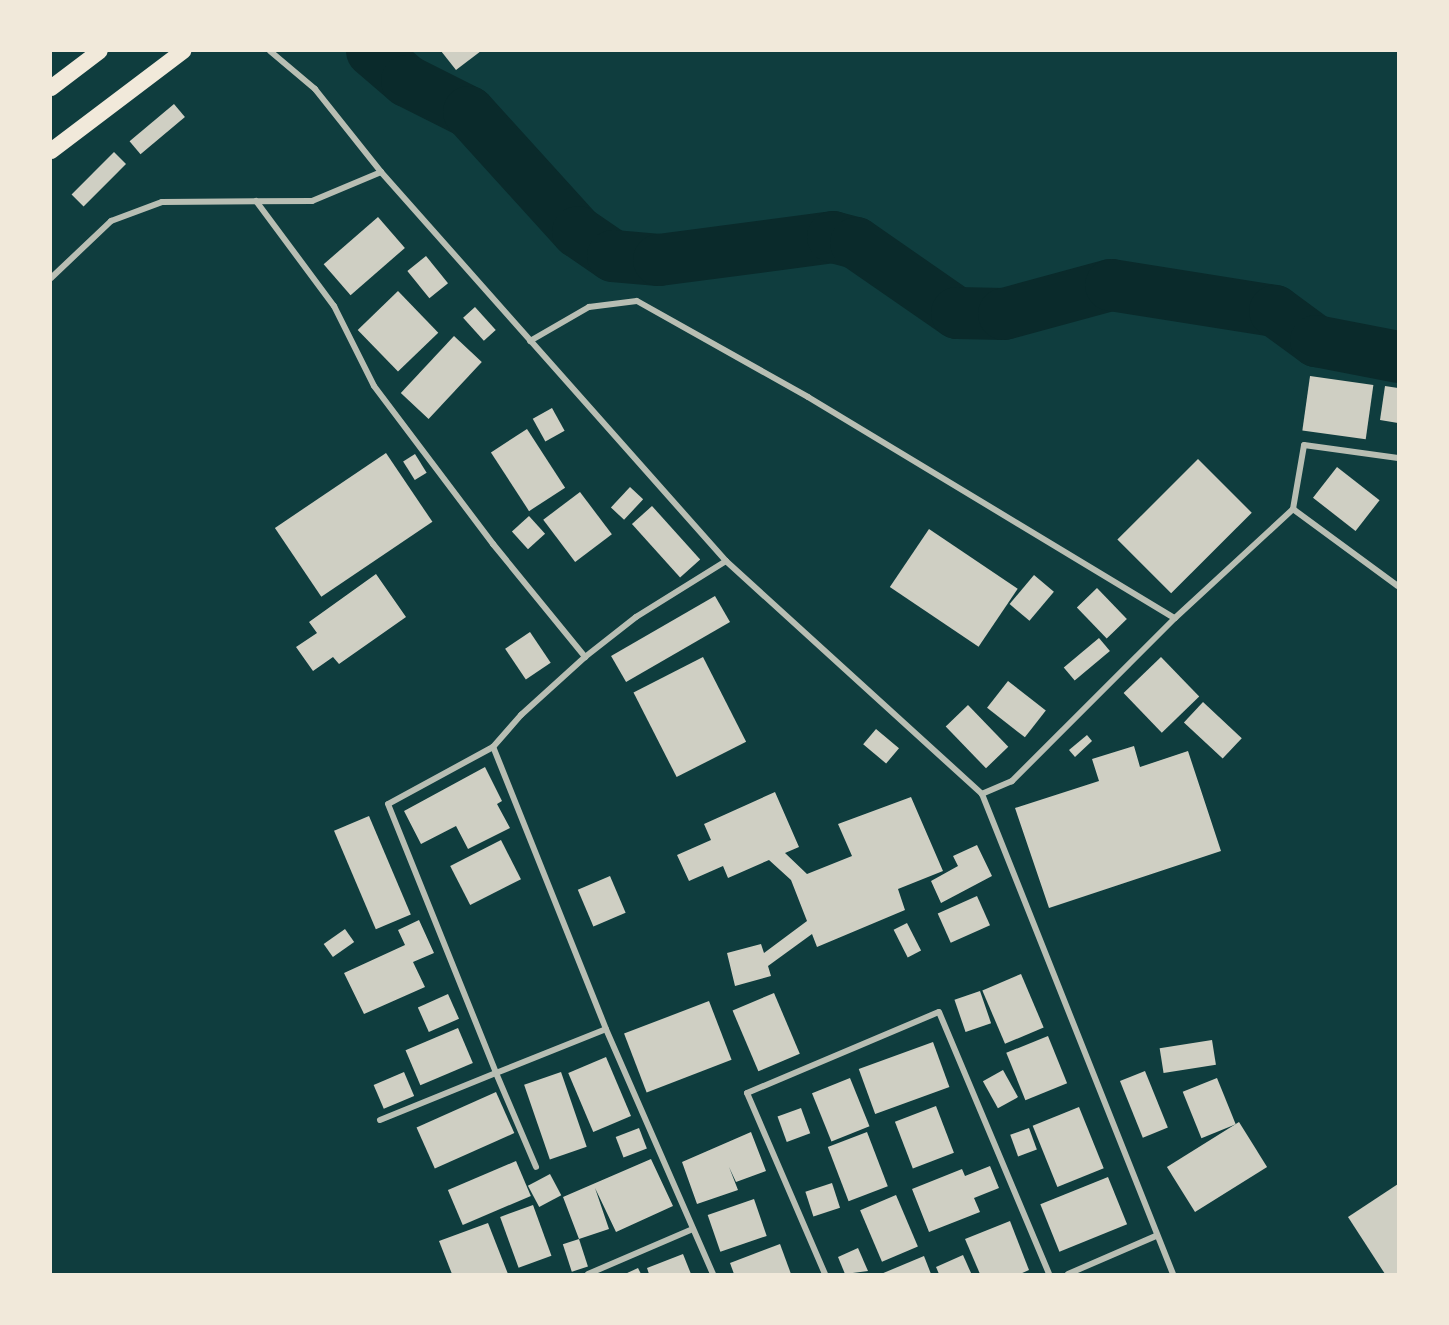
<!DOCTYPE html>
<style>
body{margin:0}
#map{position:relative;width:1449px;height:1325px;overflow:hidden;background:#0f3d3e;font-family:Montserrat,sans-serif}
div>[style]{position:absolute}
.river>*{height:52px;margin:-26px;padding:0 26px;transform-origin:26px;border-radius:26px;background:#0a2a2b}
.building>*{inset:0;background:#cfcfc3;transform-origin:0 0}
.minor>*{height:6px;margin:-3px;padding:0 3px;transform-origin:3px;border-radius:3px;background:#b8beb3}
.trunk>*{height:16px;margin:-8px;padding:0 8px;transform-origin:8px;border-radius:8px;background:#f1e9da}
span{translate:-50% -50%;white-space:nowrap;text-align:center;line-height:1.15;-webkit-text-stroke:6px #f1e9da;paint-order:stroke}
.frame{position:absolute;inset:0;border:52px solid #f1e9da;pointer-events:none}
</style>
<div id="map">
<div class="river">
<div style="left:372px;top:51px;width:46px;rotate:40.6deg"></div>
<div style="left:407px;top:81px;width:69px;rotate:26.6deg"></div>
<div style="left:469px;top:112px;width:162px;rotate:47.8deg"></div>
<div style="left:578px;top:232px;width:42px;rotate:34.4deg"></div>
<div style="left:613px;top:256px;width:46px;rotate:5deg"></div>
<div style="left:659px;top:260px;width:176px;rotate:-7.5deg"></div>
<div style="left:833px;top:237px;width:24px;rotate:15deg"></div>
<div style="left:856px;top:243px;width:123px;rotate:34.7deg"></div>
<div style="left:957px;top:313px;width:47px;rotate:1.2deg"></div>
<div style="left:1004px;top:314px;width:111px;rotate:-15.2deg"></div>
<div style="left:1111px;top:285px;width:166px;rotate:9deg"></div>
<div style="left:1275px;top:311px;width:51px;rotate:36.2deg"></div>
<div style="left:1316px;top:341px;width:84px;rotate:11deg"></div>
</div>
<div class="building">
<div style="clip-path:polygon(441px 51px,481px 51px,456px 70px)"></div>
<div style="left:174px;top:104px;width:17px;height:58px;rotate:50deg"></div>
<div style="left:114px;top:152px;width:17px;height:60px;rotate:45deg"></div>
<div style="left:378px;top:217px;width:41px;height:72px;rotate:49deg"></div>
<div style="left:426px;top:256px;width:35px;height:24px;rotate:51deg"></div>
<div style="left:398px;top:291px;width:58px;height:56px;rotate:46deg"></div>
<div style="left:475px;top:307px;width:31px;height:16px;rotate:48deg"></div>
<div style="left:454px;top:336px;width:38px;height:78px;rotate:43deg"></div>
<div style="left:1310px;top:376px;width:64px;height:55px;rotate:8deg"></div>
<div style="clip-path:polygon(1385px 386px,1398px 388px,1398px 423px,1380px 420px)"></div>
<div style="left:552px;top:408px;width:26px;height:22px;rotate:61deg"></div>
<div style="left:527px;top:429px;width:70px;height:43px;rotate:57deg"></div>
<div style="left:386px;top:453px;width:83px;height:134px;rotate:56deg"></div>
<div style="left:415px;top:454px;width:22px;height:14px;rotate:58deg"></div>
<div style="left:1198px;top:459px;width:76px;height:114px;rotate:45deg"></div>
<div style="left:1337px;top:467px;width:54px;height:39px;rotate:38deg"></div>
<div style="left:630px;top:487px;width:18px;height:28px;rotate:43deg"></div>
<div style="left:580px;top:492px;width:53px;height:46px;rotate:53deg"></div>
<div style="left:652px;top:506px;width:72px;height:27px;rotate:48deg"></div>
<div style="left:529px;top:516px;width:24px;height:23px;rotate:48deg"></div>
<div style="left:929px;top:529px;width:107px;height:70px;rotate:34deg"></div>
<div style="clip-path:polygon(376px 574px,406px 617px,339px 664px,333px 657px,313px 671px,296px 647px,317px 633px,309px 622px)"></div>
<div style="left:1034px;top:575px;width:26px;height:38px;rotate:40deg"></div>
<div style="left:1097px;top:588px;width:43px;height:28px;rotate:46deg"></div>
<div style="left:715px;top:596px;width:30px;height:120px;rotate:60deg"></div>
<div style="left:530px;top:632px;width:37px;height:30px;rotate:56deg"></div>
<div style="left:1099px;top:638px;width:17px;height:46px;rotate:50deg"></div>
<div style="left:703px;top:657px;width:95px;height:78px;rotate:63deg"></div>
<div style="left:1161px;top:657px;width:55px;height:52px;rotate:46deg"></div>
<div style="left:1008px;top:681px;width:48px;height:34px;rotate:38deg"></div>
<div style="left:1203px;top:702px;width:53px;height:28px;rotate:43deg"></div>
<div style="left:968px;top:705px;width:58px;height:31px;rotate:46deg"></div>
<div style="left:876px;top:729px;width:30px;height:20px;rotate:40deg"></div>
<div style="clip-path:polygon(1087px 735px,1092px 741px,1075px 757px,1069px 750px)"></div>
<div style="clip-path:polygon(1134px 746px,1140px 767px,1188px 751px,1221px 851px,1049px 908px,1015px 808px,1099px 781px,1092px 759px)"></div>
<div style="clip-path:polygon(485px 767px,502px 801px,497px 804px,510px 828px,468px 849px,456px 826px,421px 844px,404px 811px)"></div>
<div style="clip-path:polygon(775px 792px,799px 847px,785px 853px,807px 874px,852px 856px,838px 824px,911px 797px,943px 871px,898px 889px,905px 910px,817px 947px,812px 934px,768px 966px,771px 976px,735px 986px,727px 953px,761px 944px,764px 953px,807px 921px,791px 880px,769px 860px,728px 878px,723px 866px,689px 881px,677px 855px,711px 840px,704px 824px)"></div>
<div style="left:369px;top:816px;width:107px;height:38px;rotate:67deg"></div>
<div style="left:501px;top:840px;width:44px;height:57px;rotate:63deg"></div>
<div style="clip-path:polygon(977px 845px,992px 876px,941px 903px,931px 881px,958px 866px,953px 856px)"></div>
<div style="left:610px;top:876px;width:40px;height:35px;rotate:67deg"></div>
<div style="left:977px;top:896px;width:32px;height:43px;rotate:66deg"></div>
<div style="clip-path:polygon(419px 920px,434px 953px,413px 962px,425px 987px,364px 1014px,344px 973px,405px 945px,398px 930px)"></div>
<div style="left:907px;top:923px;width:31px;height:15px;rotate:63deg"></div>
<div style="left:345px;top:929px;width:16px;height:26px;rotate:55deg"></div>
<div style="left:1021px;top:974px;width:58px;height:42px;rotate:67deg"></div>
<div style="left:980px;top:991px;width:34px;height:27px;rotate:71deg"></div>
<div style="left:774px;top:993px;width:66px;height:45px;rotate:67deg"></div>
<div style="left:448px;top:994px;width:27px;height:33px;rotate:66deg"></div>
<div style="left:709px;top:1001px;width:63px;height:91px;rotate:69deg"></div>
<div style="left:458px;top:1028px;width:38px;height:57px;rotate:67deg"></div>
<div style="left:1048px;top:1036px;width:51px;height:45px;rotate:68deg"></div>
<div style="left:1212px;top:1040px;width:25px;height:53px;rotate:81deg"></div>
<div style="left:933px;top:1042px;width:48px;height:79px;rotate:70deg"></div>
<div style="left:606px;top:1057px;width:64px;height:41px;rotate:67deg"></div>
<div style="left:1003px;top:1070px;width:31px;height:23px;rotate:61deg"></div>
<div style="left:1145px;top:1071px;width:61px;height:27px;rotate:68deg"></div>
<div style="left:404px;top:1072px;width:26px;height:33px;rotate:67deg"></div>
<div style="left:561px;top:1072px;width:79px;height:39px;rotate:71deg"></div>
<div style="left:850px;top:1078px;width:52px;height:41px;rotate:68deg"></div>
<div style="left:1217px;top:1078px;width:50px;height:37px;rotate:68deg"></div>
<div style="left:496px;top:1092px;width:45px;height:87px;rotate:66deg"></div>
<div style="left:936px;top:1106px;width:50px;height:44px;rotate:69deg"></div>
<div style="left:1079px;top:1107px;width:66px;height:50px;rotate:68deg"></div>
<div style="left:801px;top:1108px;width:27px;height:25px;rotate:70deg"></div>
<div style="left:1239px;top:1122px;width:53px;height:85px;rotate:58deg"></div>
<div style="left:639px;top:1128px;width:22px;height:25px;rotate:69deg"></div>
<div style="left:1029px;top:1128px;width:23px;height:20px;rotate:70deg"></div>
<div style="clip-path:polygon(751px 1132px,766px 1171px,736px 1182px,729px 1167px,738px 1190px,697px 1204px,682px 1162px)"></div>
<div style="left:867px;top:1132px;width:58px;height:42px;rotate:69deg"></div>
<div style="clip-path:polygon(651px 1159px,673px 1206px,616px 1232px,595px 1188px,609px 1229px,579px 1239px,563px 1197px)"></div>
<div style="left:516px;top:1161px;width:38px;height:74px;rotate:67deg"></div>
<div style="clip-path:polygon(990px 1166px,999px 1188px,974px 1198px,980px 1212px,929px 1232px,912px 1189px,962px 1169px,965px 1176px)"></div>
<div style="left:550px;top:1174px;width:24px;height:25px;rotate:62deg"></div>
<div style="left:1108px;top:1177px;width:51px;height:73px;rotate:68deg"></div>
<div style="left:832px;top:1183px;width:26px;height:28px;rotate:72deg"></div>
<div style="clip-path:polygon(1398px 1184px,1398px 1274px,1385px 1274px,1348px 1217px)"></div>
<div style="left:896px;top:1195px;width:56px;height:39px;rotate:67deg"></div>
<div style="left:754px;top:1199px;width:39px;height:49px;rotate:71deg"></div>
<div style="left:533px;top:1205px;width:54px;height:35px;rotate:70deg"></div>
<div style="clip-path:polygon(1010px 1221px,1029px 1270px,1020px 1274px,980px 1274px,965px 1239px)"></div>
<div style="clip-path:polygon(488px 1223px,508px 1274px,452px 1274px,439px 1241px)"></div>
<div style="left:579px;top:1239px;width:29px;height:17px;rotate:72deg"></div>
<div style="clip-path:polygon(780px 1244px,791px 1274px,734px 1274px,730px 1263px)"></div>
<div style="clip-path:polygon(858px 1248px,868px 1271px,845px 1274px,838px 1257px)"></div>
<div style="clip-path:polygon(683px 1254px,691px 1274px,649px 1274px,647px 1268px)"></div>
<div style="clip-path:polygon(963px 1255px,971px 1273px,939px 1274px,936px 1267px)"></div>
<div style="clip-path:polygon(924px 1256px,931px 1274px,881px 1274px)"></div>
<div style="clip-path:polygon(638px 1268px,641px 1274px,625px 1274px)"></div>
</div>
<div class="minor">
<div style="left:270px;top:51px;width:59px;rotate:40.2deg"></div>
<div style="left:315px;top:89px;width:106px;rotate:51.5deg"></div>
<div style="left:381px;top:172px;width:520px;rotate:48.43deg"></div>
<div style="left:726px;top:561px;width:346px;rotate:42.3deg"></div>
<div style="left:982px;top:794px;width:517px;rotate:68.3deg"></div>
<div style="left:256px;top:201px;width:131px;rotate:53.4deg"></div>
<div style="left:334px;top:306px;width:89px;rotate:63.4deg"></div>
<div style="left:374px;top:386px;width:198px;rotate:53deg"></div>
<div style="left:493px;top:544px;width:146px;rotate:50.8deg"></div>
<div style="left:51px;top:278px;width:83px;rotate:-43.5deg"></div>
<div style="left:111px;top:221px;width:54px;rotate:-20.4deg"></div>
<div style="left:162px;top:202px;width:150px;rotate:-0.4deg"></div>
<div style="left:312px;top:201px;width:75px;rotate:-22.8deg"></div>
<div style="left:530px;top:341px;width:68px;rotate:-30deg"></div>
<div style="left:589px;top:307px;width:48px;rotate:-7.1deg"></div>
<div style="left:637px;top:301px;width:196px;rotate:29.3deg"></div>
<div style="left:808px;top:397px;width:428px;rotate:31.1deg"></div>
<div style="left:1175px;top:618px;width:231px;rotate:135deg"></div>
<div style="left:1012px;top:781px;width:33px;rotate:157deg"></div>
<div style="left:1293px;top:509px;width:130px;rotate:36.3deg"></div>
<div style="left:1175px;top:618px;width:161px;rotate:-42.7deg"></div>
<div style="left:1293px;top:509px;width:65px;rotate:-80.2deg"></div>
<div style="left:1304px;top:445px;width:95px;rotate:7.9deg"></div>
<div style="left:493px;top:747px;width:119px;rotate:151.5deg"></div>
<div style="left:388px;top:804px;width:290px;rotate:68.1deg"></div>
<div style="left:496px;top:1073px;width:118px;rotate:-21.8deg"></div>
<div style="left:380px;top:1120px;width:125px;rotate:-22.1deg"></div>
<div style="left:496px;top:1073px;width:102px;rotate:66.9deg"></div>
<div style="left:588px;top:1274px;width:114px;rotate:-23.2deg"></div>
<div style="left:713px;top:1274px;width:267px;rotate:-113.6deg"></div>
<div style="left:606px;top:1029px;width:304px;rotate:-111.8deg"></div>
<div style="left:493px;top:747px;width:43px;rotate:-48.8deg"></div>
<div style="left:521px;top:715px;width:86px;rotate:-42.2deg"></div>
<div style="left:585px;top:657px;width:65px;rotate:-38.1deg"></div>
<div style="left:636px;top:617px;width:106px;rotate:-31.9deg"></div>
<div style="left:825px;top:1274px;width:197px;rotate:-113.3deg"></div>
<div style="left:747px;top:1093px;width:208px;rotate:-22.9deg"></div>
<div style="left:939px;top:1012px;width:284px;rotate:67.2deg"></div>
<div style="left:1068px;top:1274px;width:96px;rotate:-23.4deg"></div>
</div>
<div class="trunk">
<div style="left:51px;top:88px;width:61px;rotate:-37.1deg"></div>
<div style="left:51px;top:151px;width:166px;rotate:-37.1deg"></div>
</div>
<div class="frame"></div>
</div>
